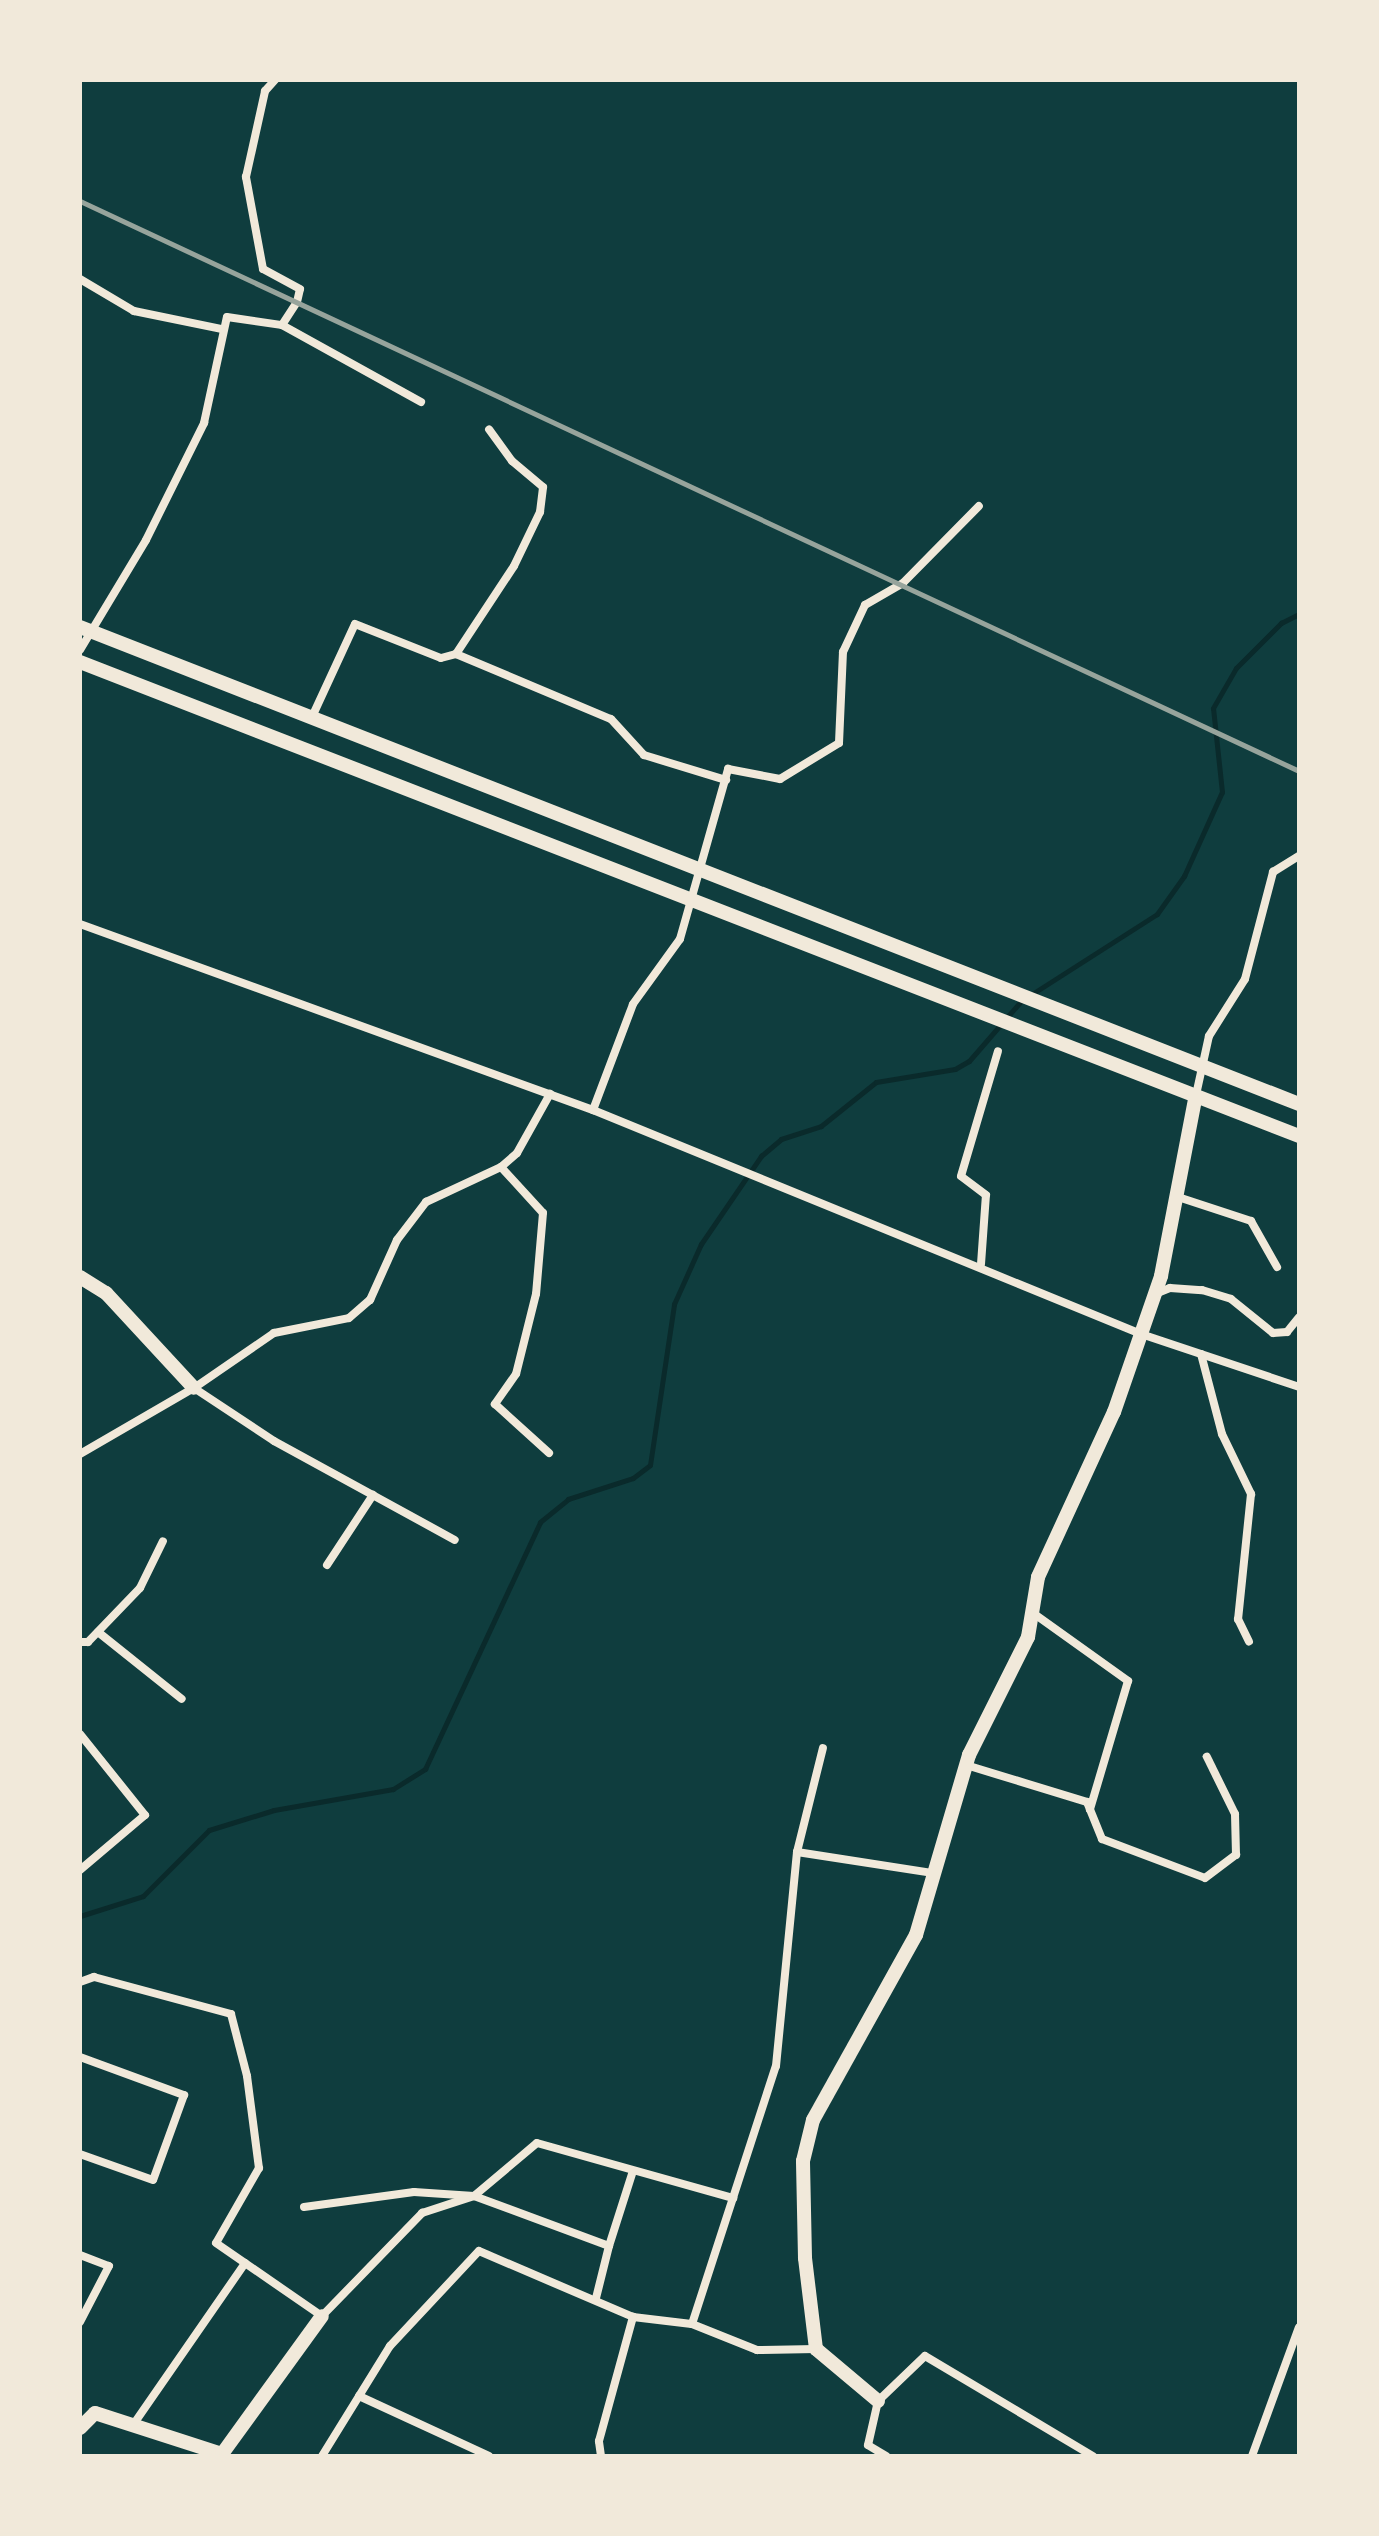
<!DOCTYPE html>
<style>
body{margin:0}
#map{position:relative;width:1379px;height:2536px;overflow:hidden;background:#0f3d3e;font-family:Lora,serif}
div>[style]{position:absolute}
.stream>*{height:5px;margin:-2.5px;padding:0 2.5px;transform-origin:2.5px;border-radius:2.5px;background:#0a2a2b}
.minor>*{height:8px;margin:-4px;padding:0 4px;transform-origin:4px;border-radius:4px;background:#f1e9da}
.tertiary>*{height:14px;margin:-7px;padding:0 7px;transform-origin:7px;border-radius:7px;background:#f1e9da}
.rail>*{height:5px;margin:-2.5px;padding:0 2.5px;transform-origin:2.5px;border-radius:2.5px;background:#97a49c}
span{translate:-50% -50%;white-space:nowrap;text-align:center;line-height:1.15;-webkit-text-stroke:6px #f1e9da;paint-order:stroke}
.frame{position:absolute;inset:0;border:82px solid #f1e9da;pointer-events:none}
</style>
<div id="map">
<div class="stream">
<div style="left:80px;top:1916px;width:66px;rotate:-17.6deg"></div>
<div style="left:143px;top:1896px;width:93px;rotate:-45deg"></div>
<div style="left:209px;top:1830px;width:68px;rotate:-17.1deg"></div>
<div style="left:274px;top:1810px;width:121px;rotate:-10deg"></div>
<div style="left:393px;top:1789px;width:38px;rotate:-32deg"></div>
<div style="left:425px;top:1769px;width:272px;rotate:-65deg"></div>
<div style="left:540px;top:1522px;width:36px;rotate:-39deg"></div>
<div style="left:568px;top:1499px;width:68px;rotate:-17.9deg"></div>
<div style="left:633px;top:1478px;width:21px;rotate:-37deg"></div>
<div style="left:650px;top:1465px;width:163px;rotate:-81.5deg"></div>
<div style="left:674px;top:1304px;width:66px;rotate:-65.8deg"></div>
<div style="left:701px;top:1244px;width:107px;rotate:-55.7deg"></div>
<div style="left:761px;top:1156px;width:26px;rotate:-40deg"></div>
<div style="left:781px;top:1139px;width:42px;rotate:-18deg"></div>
<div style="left:821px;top:1126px;width:70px;rotate:-38.7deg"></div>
<div style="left:876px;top:1082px;width:80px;rotate:-9.3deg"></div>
<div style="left:955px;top:1069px;width:16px;rotate:-30deg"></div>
<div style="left:969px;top:1061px;width:79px;rotate:-49.1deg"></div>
<div style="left:1021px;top:1001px;width:161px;rotate:-32.6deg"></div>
<div style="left:1157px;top:914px;width:47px;rotate:-54.6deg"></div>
<div style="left:1184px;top:876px;width:92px;rotate:-65.7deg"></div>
<div style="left:1222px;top:792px;width:84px;rotate:-96.1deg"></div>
<div style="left:1213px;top:708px;width:46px;rotate:-60.1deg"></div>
<div style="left:1236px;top:668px;width:64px;rotate:-45deg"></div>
<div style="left:1281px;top:623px;width:20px;rotate:-27deg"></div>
</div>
<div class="minor">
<div style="left:80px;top:279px;width:63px;rotate:30.7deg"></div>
<div style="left:134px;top:311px;width:90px;rotate:11.6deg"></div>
<div style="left:282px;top:325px;width:159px;rotate:29deg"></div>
<div style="left:80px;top:650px;width:128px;rotate:-59deg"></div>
<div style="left:146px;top:540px;width:131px;rotate:-63.6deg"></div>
<div style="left:204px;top:423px;width:108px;rotate:-77.8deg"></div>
<div style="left:227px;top:317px;width:56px;rotate:8.3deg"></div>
<div style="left:282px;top:325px;width:27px;rotate:-57deg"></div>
<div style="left:297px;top:302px;width:13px;rotate:-77deg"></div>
<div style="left:300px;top:289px;width:42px;rotate:-151.6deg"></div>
<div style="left:263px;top:269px;width:94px;rotate:-100.5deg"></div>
<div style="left:246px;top:177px;width:88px;rotate:-77.5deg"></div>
<div style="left:265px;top:91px;width:15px;rotate:-48deg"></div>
<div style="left:456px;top:654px;width:105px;rotate:-56.6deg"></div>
<div style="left:514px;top:566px;width:60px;rotate:-64.3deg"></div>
<div style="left:540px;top:512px;width:25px;rotate:-83deg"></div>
<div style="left:543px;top:487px;width:40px;rotate:-140deg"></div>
<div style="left:512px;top:461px;width:39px;rotate:-126deg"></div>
<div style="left:312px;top:717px;width:102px;rotate:-65.2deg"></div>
<div style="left:355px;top:624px;width:92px;rotate:21.6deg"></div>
<div style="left:441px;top:658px;width:16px;rotate:-15deg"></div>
<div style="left:456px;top:654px;width:168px;rotate:22.8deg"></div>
<div style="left:611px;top:719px;width:49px;rotate:47.5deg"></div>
<div style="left:644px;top:755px;width:86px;rotate:17deg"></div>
<div style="left:80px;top:924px;width:546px;rotate:19.93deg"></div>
<div style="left:593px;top:1110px;width:592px;rotate:22.23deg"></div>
<div style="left:1141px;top:1334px;width:167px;rotate:18.5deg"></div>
<div style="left:1196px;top:1095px;width:60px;rotate:-77.6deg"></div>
<div style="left:1209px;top:1036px;width:67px;rotate:-57.7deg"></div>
<div style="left:1245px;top:979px;width:111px;rotate:-75.3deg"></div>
<div style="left:1273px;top:872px;width:31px;rotate:-32deg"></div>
<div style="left:593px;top:1110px;width:113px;rotate:-69.3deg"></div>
<div style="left:633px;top:1004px;width:80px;rotate:-54.1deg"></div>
<div style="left:680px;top:939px;width:177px;rotate:-74.2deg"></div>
<div style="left:728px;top:769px;width:53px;rotate:10.9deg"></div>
<div style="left:780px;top:779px;width:69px;rotate:-31.4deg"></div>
<div style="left:839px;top:743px;width:91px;rotate:-87.5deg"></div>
<div style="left:843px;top:652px;width:52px;rotate:-64.9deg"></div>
<div style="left:865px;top:605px;width:44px;rotate:-30.1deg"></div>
<div style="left:903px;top:583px;width:108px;rotate:-45.4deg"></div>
<div style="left:501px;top:1167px;width:62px;rotate:47.6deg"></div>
<div style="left:543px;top:1213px;width:81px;rotate:94.9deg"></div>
<div style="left:536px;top:1294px;width:82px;rotate:104deg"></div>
<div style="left:516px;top:1374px;width:37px;rotate:125deg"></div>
<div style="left:495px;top:1404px;width:73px;rotate:42.2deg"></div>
<div style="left:1178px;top:1197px;width:77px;rotate:18.2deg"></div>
<div style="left:1251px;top:1221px;width:53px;rotate:60.5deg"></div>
<div style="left:981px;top:1264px;width:69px;rotate:-85.9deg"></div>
<div style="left:986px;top:1195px;width:31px;rotate:-143deg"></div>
<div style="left:961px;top:1176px;width:130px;rotate:-73.5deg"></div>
<div style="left:1155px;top:1294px;width:16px;rotate:-22deg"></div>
<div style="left:1170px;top:1288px;width:32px;rotate:4deg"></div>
<div style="left:1202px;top:1290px;width:30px;rotate:17deg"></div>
<div style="left:1231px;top:1299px;width:54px;rotate:39deg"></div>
<div style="left:1273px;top:1333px;width:14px;rotate:-4deg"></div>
<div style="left:1287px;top:1332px;width:19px;rotate:-51deg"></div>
<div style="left:1201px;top:1354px;width:83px;rotate:75.3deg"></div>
<div style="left:1222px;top:1434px;width:67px;rotate:64.2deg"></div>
<div style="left:1251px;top:1494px;width:126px;rotate:95.9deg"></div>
<div style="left:1238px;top:1619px;width:25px;rotate:64deg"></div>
<div style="left:194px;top:1388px;width:96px;rotate:33.5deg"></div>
<div style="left:274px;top:1441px;width:206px;rotate:28.7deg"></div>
<div style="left:80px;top:1454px;width:132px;rotate:-30.1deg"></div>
<div style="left:194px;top:1388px;width:97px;rotate:-34.5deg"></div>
<div style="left:274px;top:1333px;width:76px;rotate:-11.3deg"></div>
<div style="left:349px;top:1318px;width:28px;rotate:-41deg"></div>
<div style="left:370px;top:1300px;width:66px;rotate:-65.8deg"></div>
<div style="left:397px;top:1240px;width:48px;rotate:-52.7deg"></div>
<div style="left:426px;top:1202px;width:83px;rotate:-25deg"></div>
<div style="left:501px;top:1167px;width:21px;rotate:-41deg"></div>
<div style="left:517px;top:1153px;width:68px;rotate:-60.8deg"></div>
<div style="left:327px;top:1565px;width:84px;rotate:-56.7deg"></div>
<div style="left:1033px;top:1613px;width:117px;rotate:35.6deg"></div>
<div style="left:1128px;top:1681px;width:134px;rotate:106.5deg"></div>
<div style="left:98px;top:1632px;width:107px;rotate:38.6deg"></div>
<div style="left:80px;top:1642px;width:8px"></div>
<div style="left:88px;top:1642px;width:75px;rotate:-46.1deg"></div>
<div style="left:140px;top:1588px;width:52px;rotate:-63.9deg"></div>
<div style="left:80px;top:1734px;width:104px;rotate:51.3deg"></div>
<div style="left:145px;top:1815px;width:85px;rotate:139.8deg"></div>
<div style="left:966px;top:1765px;width:127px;rotate:17deg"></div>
<div style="left:1087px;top:1802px;width:40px;rotate:68deg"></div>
<div style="left:1102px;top:1839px;width:110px;rotate:20.7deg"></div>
<div style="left:1205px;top:1878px;width:39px;rotate:-37deg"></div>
<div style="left:1236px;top:1855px;width:41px;rotate:-91.4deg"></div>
<div style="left:1235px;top:1814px;width:64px;rotate:-116.2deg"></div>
<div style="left:797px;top:1852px;width:138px;rotate:8.8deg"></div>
<div style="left:80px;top:1982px;width:15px;rotate:-20deg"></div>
<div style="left:94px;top:1977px;width:142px;rotate:15.1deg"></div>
<div style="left:231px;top:2014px;width:64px;rotate:75.5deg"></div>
<div style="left:247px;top:2076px;width:93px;rotate:82.6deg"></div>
<div style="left:259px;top:2168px;width:86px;rotate:119.8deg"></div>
<div style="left:216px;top:2243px;width:129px;rotate:34.6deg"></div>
<div style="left:322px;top:2316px;width:144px;rotate:-45.8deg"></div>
<div style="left:422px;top:2213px;width:55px;rotate:-18.1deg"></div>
<div style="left:474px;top:2196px;width:82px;rotate:-40.1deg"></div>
<div style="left:537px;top:2143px;width:204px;rotate:15.7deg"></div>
<div style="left:80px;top:2057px;width:111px;rotate:20.1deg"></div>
<div style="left:184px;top:2095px;width:90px;rotate:110deg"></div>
<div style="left:153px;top:2180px;width:77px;rotate:-160.4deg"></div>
<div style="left:304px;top:2207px;width:111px;rotate:-7.8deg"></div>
<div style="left:414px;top:2192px;width:60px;rotate:3.8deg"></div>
<div style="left:474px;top:2196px;width:144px;rotate:20.3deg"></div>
<div style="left:609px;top:2246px;width:54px;rotate:104deg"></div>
<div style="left:609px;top:2246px;width:79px;rotate:-72.3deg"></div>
<div style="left:80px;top:2255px;width:31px;rotate:21deg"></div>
<div style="left:109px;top:2266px;width:63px;rotate:117.4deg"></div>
<div style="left:692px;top:2324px;width:271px;rotate:-72deg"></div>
<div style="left:776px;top:2066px;width:215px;rotate:-84.4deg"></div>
<div style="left:797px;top:1852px;width:107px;rotate:-76deg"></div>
<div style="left:359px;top:2396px;width:143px;rotate:24.8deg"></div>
<div style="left:133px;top:2425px;width:197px;rotate:-55.3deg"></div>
<div style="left:322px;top:2456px;width:129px;rotate:-58.3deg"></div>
<div style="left:390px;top:2346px;width:130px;rotate:-46.9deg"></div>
<div style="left:479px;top:2251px;width:168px;rotate:23.2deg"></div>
<div style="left:633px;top:2317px;width:59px;rotate:6.8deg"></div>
<div style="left:692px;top:2324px;width:70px;rotate:21.8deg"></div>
<div style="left:757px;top:2350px;width:59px;rotate:-1deg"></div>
<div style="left:601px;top:2456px;width:15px;rotate:-98deg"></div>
<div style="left:599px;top:2441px;width:129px;rotate:-74.7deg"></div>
<div style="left:886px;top:2456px;width:21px;rotate:-149deg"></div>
<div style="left:868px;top:2445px;width:45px;rotate:-77.2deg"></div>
<div style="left:878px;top:2401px;width:65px;rotate:-43.8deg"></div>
<div style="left:925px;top:2356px;width:196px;rotate:30.8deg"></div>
<div style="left:1252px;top:2456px;width:137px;rotate:-70deg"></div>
</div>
<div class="tertiary">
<div style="left:80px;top:627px;width:1309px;rotate:21.37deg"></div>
<div style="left:80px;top:662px;width:1308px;rotate:21.25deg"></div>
<div style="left:80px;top:1277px;width:31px;rotate:32deg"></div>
<div style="left:106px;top:1293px;width:129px;rotate:47.2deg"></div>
<div style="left:878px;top:2401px;width:81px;rotate:-140deg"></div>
<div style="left:816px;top:2349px;width:92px;rotate:-96.9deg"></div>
<div style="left:805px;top:2258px;width:97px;rotate:-91.2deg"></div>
<div style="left:803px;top:2161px;width:42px;rotate:-76.3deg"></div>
<div style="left:813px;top:2120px;width:212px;rotate:-60.9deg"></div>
<div style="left:916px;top:1935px;width:188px;rotate:-73.6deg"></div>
<div style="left:969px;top:1755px;width:132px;rotate:-63.4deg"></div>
<div style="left:1028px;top:1637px;width:61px;rotate:-80.5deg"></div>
<div style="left:1038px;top:1577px;width:182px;rotate:-65.3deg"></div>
<div style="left:1114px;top:1412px;width:144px;rotate:-70.9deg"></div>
<div style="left:1161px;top:1276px;width:184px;rotate:-79.1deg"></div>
<div style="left:80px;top:2428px;width:21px;rotate:-45deg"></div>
<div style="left:95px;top:2413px;width:133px;rotate:17.9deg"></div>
<div style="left:222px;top:2454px;width:170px;rotate:-54.1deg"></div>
</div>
<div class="rail">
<div style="left:80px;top:201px;width:1346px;rotate:25.06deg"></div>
</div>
<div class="frame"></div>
</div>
